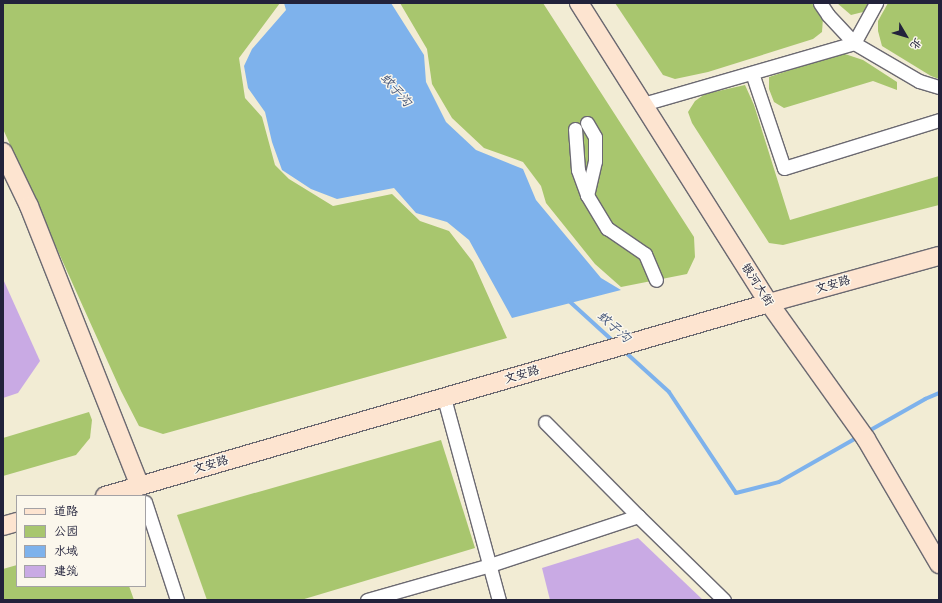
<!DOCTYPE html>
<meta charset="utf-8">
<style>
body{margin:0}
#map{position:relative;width:942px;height:603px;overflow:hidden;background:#f2ecd4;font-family:Kalam,"LXGW WenKai TC",sans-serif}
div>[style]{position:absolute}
.green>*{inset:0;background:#a8c66e}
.water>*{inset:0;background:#7eb2ec}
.stream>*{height:4px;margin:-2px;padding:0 2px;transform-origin:2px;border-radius:2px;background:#7eb2ec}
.building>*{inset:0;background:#c9aae4}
.roads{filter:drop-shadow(1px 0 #6b6971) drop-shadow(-1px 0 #6b6971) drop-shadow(0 1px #6b6971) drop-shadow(0 -1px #6b6971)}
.street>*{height:13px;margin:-6.5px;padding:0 6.5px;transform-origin:6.5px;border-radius:6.5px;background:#fff}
.secondary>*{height:18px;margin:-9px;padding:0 9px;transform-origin:9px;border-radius:9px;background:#fde4d0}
span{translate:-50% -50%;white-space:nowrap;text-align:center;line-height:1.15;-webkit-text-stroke:3px #fbf7ec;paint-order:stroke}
.street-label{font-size:12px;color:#22223b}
.water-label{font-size:13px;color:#425479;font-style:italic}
.frame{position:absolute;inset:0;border:4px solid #22223b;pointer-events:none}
.legend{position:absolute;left:16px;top:495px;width:130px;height:92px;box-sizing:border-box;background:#fbf7ec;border:1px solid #a4a2a5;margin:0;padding:5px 7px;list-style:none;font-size:12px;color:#22223b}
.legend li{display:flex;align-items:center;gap:8px;height:20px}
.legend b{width:20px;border:1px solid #a4a2a5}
.north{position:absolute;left:886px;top:16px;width:40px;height:40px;-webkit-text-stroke:3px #fbf7ec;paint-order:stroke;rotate:128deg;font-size:11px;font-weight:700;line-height:16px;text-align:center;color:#22223b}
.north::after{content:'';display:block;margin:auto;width:14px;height:18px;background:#22223b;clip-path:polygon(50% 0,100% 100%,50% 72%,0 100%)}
</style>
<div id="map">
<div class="green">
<div style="clip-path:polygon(3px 3px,280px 3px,239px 58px,245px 98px,262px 117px,275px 165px,289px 179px,333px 206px,392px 194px,420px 221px,449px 231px,473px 262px,507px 338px,163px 434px,139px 426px,121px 391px,3px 129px)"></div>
<div style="clip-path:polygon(400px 3px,543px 3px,694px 237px,695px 257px,687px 274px,621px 287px,595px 264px,546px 203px,541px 186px,523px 162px,484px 148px,452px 118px,432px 84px,427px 49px)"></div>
<div style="clip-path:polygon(615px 3px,813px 3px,823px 18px,822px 32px,813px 39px,708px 72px,675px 79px,663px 75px)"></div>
<div style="clip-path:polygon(837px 3px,871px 3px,863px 12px,851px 15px)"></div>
<div style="clip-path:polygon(888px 3px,939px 3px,939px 79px,931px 76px,882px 46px,878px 31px,878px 21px)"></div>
<div style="clip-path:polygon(842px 53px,863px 60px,897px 82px,897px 90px,873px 81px,784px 108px,774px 102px,769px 89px,769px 77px)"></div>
<div style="clip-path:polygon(745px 85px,754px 105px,790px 220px,939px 176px,939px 205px,783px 245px,769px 243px,692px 123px,688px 112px,695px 101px,705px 94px)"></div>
<div style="clip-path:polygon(89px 412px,92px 420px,90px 438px,76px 455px,3px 476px,3px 438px)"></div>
<div style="clip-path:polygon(441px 440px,475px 548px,301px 600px,207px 600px,177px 515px)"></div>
<div style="clip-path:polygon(17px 565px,17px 586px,129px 586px,134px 600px,3px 600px,3px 569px)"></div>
</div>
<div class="water">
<div style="clip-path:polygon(284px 3px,391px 3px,424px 55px,426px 82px,446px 122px,476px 150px,523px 169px,536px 200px,601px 278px,621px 290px,512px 318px,469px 240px,447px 222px,416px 213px,394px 188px,337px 199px,311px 189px,282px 170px,272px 142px,265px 112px,248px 88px,244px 66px,252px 49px,286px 10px)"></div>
</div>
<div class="stream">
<div style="left:568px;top:300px;width:62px;rotate:42.4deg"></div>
<div style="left:624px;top:351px;width:61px;rotate:42.3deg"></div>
<div style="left:669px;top:392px;width:121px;rotate:56.4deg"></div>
<div style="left:736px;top:493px;width:44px;rotate:-14.3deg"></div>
<div style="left:779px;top:482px;width:91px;rotate:-29.7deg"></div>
<div style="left:867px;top:432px;width:67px;rotate:-29.6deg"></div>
<div style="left:925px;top:399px;width:15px;rotate:-23deg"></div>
</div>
<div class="building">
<div style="clip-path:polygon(3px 279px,40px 361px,18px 393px,3px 398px)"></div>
<div style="clip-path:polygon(638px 538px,703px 600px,550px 600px,542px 568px)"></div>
</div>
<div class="roads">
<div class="street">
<div style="left:820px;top:3px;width:14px;rotate:56deg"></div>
<div style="left:828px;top:15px;width:38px;rotate:47deg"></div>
<div style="left:854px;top:43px;width:46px;rotate:-61.2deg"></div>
<div style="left:752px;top:73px;width:100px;rotate:71.4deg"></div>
<div style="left:784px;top:168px;width:162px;rotate:-17.2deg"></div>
<div style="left:643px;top:104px;width:220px;rotate:-16.1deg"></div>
<div style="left:854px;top:43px;width:75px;rotate:30.3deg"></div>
<div style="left:919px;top:81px;width:21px;rotate:17deg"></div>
<div style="left:587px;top:123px;width:16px;rotate:60deg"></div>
<div style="left:595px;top:137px;width:24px;rotate:90deg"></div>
<div style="left:595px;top:161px;width:35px;rotate:103deg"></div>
<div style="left:587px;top:195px;width:39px;rotate:59deg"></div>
<div style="left:607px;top:228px;width:46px;rotate:34.4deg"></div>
<div style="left:645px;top:254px;width:28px;rotate:67deg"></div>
<div style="left:575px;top:129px;width:41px;rotate:85.8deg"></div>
<div style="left:578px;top:170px;width:27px;rotate:70deg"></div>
<div style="left:444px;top:398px;width:209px;rotate:74.8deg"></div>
<div style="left:145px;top:502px;width:103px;rotate:71.9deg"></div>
<div style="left:638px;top:516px;width:120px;rotate:44.3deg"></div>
<div style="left:367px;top:600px;width:128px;rotate:-15.9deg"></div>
<div style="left:490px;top:565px;width:156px;rotate:-18.3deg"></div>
<div style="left:638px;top:516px;width:132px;rotate:-134.7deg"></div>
</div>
<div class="secondary">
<div style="left:579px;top:3px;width:355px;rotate:57.7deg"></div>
<div style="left:769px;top:303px;width:167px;rotate:54.5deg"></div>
<div style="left:866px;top:439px;width:145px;rotate:59.7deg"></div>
<div style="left:3px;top:152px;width:60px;rotate:64.3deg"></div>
<div style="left:29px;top:206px;width:301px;rotate:68.4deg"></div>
<div style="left:105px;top:496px;width:691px;rotate:-16.21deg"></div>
<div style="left:769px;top:303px;width:176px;rotate:-15.5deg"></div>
<div style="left:3px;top:526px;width:15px;rotate:-16deg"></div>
</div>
</div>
<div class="street-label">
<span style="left:757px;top:285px;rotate:57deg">银河大街</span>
<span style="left:833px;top:285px;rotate:-16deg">文安路</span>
<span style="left:522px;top:375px;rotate:-16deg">文安路</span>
<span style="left:211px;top:465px;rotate:-16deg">文安路</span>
</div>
<div class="water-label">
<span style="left:395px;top:91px;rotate:49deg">蚊子沟</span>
<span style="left:613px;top:328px;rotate:42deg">蚊子沟</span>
</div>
<div class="frame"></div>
<ul class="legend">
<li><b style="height:5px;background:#fde4d0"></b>道路</li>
<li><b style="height:11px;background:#a8c66e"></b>公园</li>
<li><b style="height:11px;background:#7eb2ec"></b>水域</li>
<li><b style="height:11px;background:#c9aae4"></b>建筑</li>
</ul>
<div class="north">北</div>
</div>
